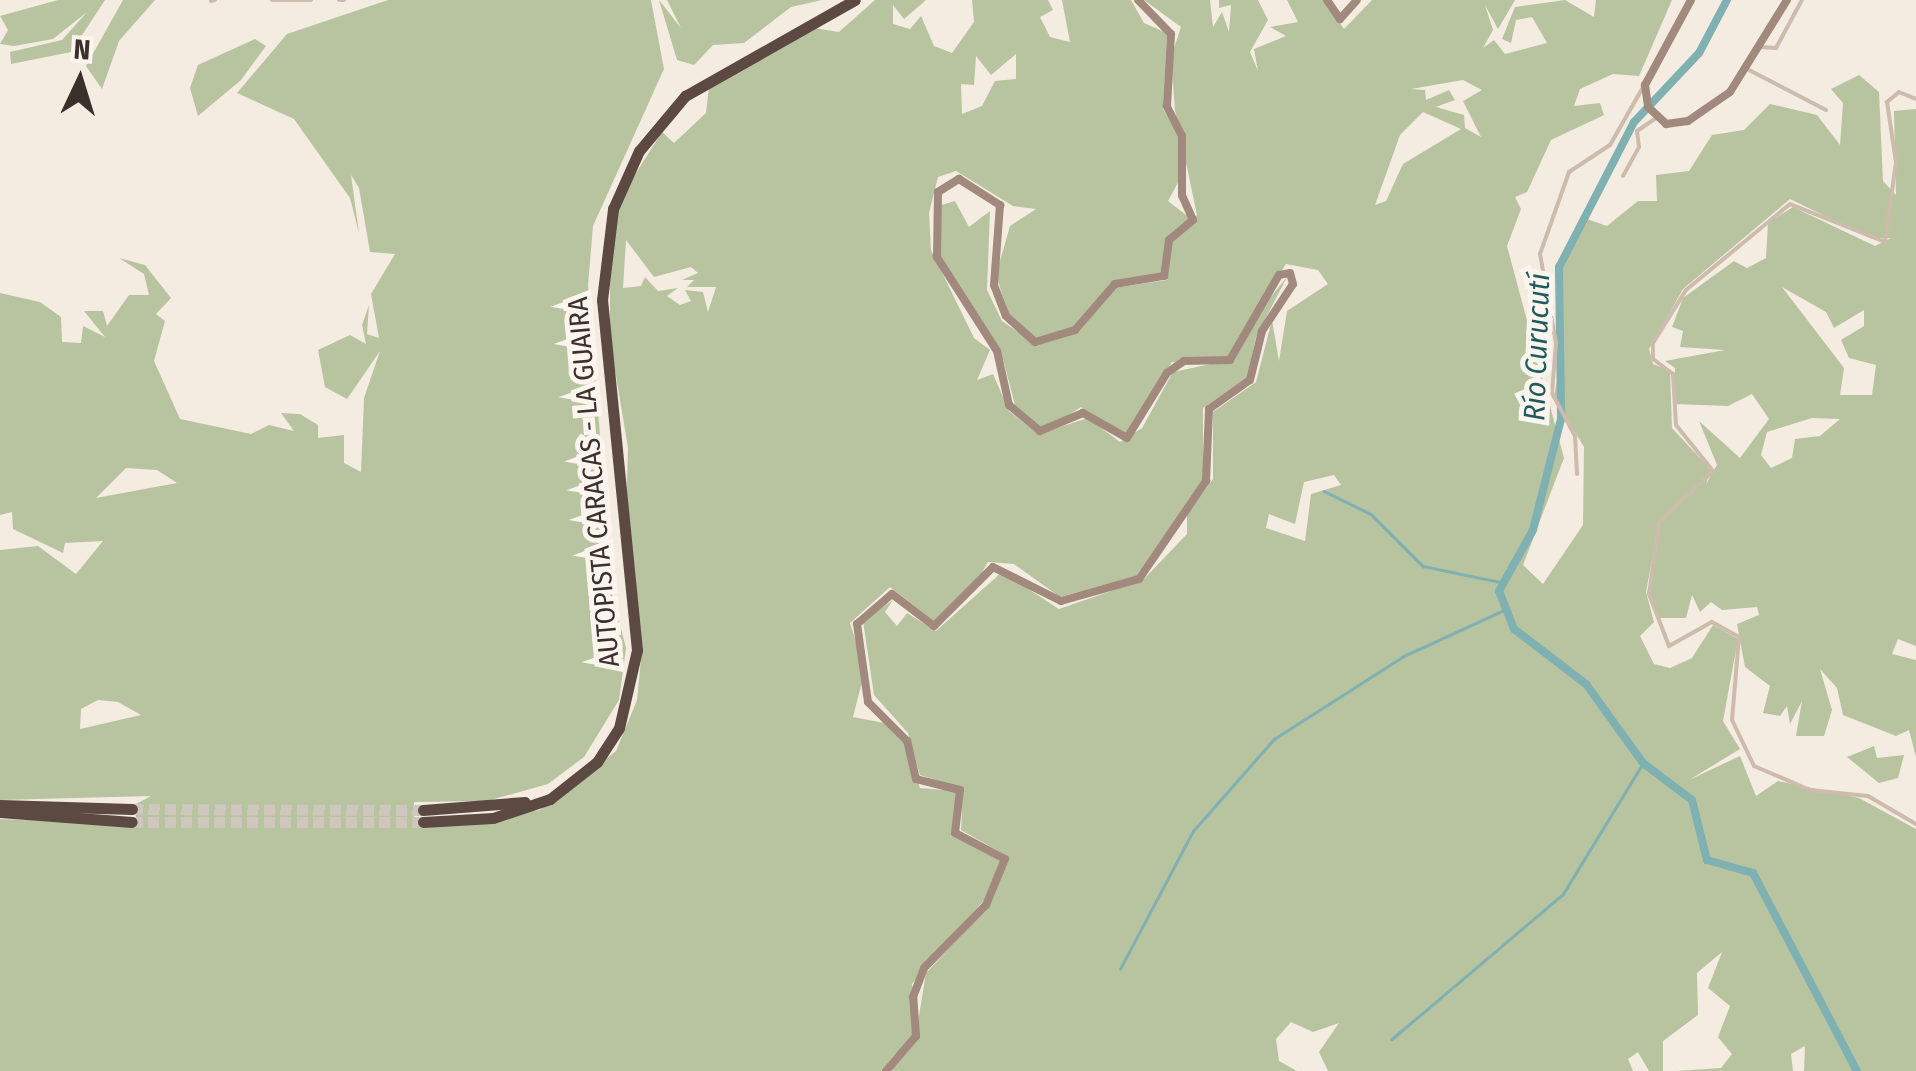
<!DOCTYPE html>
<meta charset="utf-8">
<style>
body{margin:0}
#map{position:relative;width:1916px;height:1071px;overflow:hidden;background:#f4ebe1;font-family:"Fira Sans Condensed",sans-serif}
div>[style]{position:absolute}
.green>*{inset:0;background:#b8c4a0}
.stream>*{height:2.5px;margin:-1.25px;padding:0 1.25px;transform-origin:1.25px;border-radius:1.25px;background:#7fb0b2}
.river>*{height:8px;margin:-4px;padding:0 4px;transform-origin:4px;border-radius:4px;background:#7fb0b2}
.highway-tunnel>*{height:11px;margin-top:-5.5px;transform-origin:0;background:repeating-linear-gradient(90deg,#cfc6bd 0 11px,transparent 0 16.5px)}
.street>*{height:4px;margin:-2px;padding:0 2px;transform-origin:2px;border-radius:2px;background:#cdbbac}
.secondary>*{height:8px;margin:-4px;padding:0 4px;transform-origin:4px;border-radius:4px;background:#a18a7d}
.highway>*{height:11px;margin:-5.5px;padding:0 5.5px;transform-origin:5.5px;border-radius:5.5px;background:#5c4a42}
span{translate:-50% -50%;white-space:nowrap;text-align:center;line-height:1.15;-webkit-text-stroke:10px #fbf5ee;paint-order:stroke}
.street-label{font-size:28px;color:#3b302b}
.water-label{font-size:30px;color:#1f5a5e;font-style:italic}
.north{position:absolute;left:30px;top:30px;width:100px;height:100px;-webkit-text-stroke:8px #fbf5ee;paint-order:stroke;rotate:4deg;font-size:28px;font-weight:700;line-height:40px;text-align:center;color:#3b302b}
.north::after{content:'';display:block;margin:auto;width:35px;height:45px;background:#3b302b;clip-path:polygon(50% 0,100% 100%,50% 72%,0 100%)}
</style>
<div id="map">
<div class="green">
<div style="clip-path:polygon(58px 0,105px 0,71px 52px,11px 64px,10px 52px,62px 40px,87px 12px,53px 39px,14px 46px,0 44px,8px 30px,0 16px)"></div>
<div style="clip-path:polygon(123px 0,155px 0,119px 41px,102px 89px,86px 66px)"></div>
<div style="clip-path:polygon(evenodd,388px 0,651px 0,664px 69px,593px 226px,588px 285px,606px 510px,599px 544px,626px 648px,619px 700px,584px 757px,548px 784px,487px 801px,414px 802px,414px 825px,428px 827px,540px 810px,616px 751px,637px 700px,642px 649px,625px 546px,628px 448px,610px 340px,610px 236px,622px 195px,662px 132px,674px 143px,706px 113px,709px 87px,813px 28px,839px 32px,875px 0,926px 0,904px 19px,893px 5px,893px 24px,910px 29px,921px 16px,934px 46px,952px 53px,974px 22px,972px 0,1048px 0,1053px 10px,1040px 17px,1050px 37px,1070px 42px,1062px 0,1131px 0,1144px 23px,1167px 33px,1163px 109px,1179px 135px,1181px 177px,1168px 201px,1190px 218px,1167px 237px,1160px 274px,1112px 282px,1075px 326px,1036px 338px,1010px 318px,996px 275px,1010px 226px,1036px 209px,1013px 206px,956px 171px,938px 177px,929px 213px,931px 250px,974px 338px,990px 350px,977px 380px,993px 374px,1009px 411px,1038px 434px,1088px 418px,1120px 442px,1142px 428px,1173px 372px,1211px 364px,1172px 362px,1126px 435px,1081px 407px,1050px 428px,1036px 426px,1015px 405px,1003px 359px,940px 259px,938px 206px,955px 201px,969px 227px,990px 211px,987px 290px,1002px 321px,1037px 345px,1076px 333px,1115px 288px,1167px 280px,1170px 243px,1197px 215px,1175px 110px,1171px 57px,1181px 27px,1144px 0,1210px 0,1213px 27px,1222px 12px,1229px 32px,1231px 5px,1219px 8px,1219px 0,1258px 0,1268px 20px,1250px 52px,1258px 71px,1254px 49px,1286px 36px,1270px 27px,1298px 22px,1287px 0,1324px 0,1344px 29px,1372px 0,1515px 0,1498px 29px,1485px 5px,1493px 30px,1483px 48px,1494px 40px,1505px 54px,1547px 43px,1532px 17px,1516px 20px,1511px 43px,1502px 39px,1515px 7px,1565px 0,1594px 17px,1596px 0,1672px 0,1639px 76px,1613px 74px,1580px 89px,1574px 106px,1600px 103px,1604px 115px,1551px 140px,1527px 192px,1515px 197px,1521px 209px,1507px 246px,1564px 458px,1523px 565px,1543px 584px,1583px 525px,1584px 447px,1554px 397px,1564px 342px,1555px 274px,1581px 217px,1607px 226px,1638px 201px,1657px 201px,1656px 175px,1689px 171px,1712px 135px,1744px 130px,1770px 104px,1817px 115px,1840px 145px,1843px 103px,1831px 89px,1859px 75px,1879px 92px,1883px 181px,1896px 195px,1894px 111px,1916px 109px,1916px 646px,1898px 639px,1892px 654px,1916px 660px,1916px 757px,1909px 730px,1896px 736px,1843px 715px,1837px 688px,1820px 669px,1832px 710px,1824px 736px,1796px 736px,1802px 701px,1790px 724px,1787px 706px,1780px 716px,1763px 713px,1770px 686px,1745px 667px,1737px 624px,1759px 615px,1757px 607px,1722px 610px,1711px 602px,1700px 612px,1692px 595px,1686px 618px,1658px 618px,1650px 595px,1658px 528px,1646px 592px,1654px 622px,1640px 636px,1654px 664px,1670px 668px,1692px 658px,1713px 625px,1738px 639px,1723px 721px,1740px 749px,1689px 780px,1740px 756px,1756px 796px,1778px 781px,1859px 798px,1916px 829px,1916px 1071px,1804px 1071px,1805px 1046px,1791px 1054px,1793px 1071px,1676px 1071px,1721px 1068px,1732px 1054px,1718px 1037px,1730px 1006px,1708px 988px,1722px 952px,1697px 973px,1698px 1015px,1663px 1041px,1663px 1071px,1649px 1071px,1638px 1052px,1628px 1059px,1633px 1071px,1328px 1071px,1319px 1052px,1339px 1023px,1313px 1032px,1291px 1022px,1276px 1039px,1279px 1061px,1297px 1071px,892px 1071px,895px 1054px,881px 1071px,0 1071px,0 819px,136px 824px,136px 804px,151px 796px,0 800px,0 550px,38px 546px,76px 574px,103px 541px,65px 543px,63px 553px,13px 529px,12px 512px,0 515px,0 293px,40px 302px,61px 317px,62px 342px,81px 343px,83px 326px,105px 337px,84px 311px,103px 311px,107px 326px,129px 295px,149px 295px,144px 274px,119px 258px,145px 265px,171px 298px,156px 314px,165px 321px,154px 361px,180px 419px,251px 434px,269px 425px,294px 431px,281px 413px,300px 414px,318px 425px,318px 438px,344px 435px,344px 463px,361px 472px,364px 398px,380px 351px,347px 399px,325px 387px,318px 350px,350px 335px,366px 344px,362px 325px,369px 305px,367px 334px,379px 338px,371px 294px,395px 254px,370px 252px,359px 188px,351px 175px,359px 233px,350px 198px,294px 119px,237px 93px,287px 34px,388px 0,1016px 54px,1016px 79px,995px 81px,982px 106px,962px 114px,961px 84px,974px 85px,976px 56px,991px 75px,1016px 54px,388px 0,1463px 80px,1482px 90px,1463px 101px,1481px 137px,1465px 128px,1464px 115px,1436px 107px,1455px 100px,1449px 90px,1426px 100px,1425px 90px,1411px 89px,1463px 80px,388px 0,1423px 112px,1461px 129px,1403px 164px,1386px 201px,1375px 205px,1400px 135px,1423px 112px,388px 0,1790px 199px,1872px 239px,1891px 238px,1875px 246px,1793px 207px,1768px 223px,1766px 258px,1747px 268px,1734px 261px,1683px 298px,1672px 327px,1683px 331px,1680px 347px,1725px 350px,1665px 361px,1675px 368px,1674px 404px,1728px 406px,1752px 394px,1769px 419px,1740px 458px,1699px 421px,1717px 465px,1706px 484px,1711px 470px,1672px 428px,1670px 371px,1653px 364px,1649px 349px,1683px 289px,1790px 199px,388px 0,626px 240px,654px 277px,691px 267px,698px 273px,682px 280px,694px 280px,687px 287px,716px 287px,708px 312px,703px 292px,685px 290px,691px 301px,680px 305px,667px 296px,678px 288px,658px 291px,645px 277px,641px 286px,623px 288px,626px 240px,388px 0,1286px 264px,1318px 270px,1328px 284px,1287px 311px,1279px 361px,1272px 320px,1256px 382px,1213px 412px,1213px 479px,1187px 514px,1187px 534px,1143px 580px,1059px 609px,1002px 572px,936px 631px,907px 613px,897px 626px,885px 612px,893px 600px,863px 621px,874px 695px,908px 733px,920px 775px,963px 789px,961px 830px,1009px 857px,985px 910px,926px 973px,918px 1022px,912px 984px,984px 900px,1002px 857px,952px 836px,957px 791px,920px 788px,905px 744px,884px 723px,853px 717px,865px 670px,850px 623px,890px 587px,935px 622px,971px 592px,988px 562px,1014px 564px,1060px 597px,1136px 576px,1203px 480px,1203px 408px,1248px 377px,1256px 337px,1287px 277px,1241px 333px,1286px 264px,388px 0,1782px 287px,1826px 312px,1834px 328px,1864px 310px,1864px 326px,1841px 340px,1849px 358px,1876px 365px,1872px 395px,1840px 395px,1844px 368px,1782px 287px,388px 0,1812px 418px,1840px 419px,1820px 436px,1795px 439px,1792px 458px,1771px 468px,1761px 455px,1767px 432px,1812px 418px,388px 0,126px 468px,157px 470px,177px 483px,96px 498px,126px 468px,388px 0,1334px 475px,1341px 485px,1311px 494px,1305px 541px,1266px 528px,1269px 514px,1295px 524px,1304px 482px,1334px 475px,388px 0,98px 700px,118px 702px,141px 715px,80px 729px,81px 709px,98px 700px)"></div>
<div style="clip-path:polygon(667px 0,822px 0,791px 7px,744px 43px,713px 45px,694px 65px,677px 60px,659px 0,681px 28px)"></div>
<div style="clip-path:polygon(255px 39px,266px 46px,241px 80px,198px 116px,190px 88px,198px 65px)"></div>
<div style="clip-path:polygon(1874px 746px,1877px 758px,1904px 755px,1898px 778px,1879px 783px,1847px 757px)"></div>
</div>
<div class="stream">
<div style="left:1324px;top:491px;width:52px;rotate:26.1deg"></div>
<div style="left:1371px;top:514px;width:74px;rotate:45deg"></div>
<div style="left:1423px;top:566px;width:79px;rotate:11.7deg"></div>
<div style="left:1120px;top:969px;width:156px;rotate:-62.1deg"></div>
<div style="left:1193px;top:831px;width:123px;rotate:-48.6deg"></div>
<div style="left:1274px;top:739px;width:154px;rotate:-32.6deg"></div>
<div style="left:1404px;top:656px;width:110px;rotate:-24.7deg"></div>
<div style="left:1402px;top:1031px;width:13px;rotate:141deg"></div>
<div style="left:1392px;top:1039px;width:224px;rotate:-40.3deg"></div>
<div style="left:1563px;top:894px;width:153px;rotate:-58.6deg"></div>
</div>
<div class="river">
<div style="left:1727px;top:0;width:60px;rotate:117.8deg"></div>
<div style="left:1699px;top:53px;width:95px;rotate:133.3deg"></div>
<div style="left:1634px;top:122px;width:163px;rotate:117.3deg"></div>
<div style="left:1559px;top:267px;width:152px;rotate:89.2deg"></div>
<div style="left:1561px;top:419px;width:114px;rotate:104.2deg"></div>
<div style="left:1533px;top:530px;width:70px;rotate:119.1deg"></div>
<div style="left:1499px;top:591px;width:41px;rotate:68.5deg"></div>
<div style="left:1514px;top:629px;width:91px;rotate:37.4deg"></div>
<div style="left:1586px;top:684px;width:97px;rotate:54.2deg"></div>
<div style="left:1643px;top:763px;width:61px;rotate:37.1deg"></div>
<div style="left:1692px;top:800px;width:62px;rotate:76deg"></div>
<div style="left:1707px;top:860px;width:48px;rotate:15.8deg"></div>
<div style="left:1753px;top:873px;width:224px;rotate:62.3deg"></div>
</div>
<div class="highway-tunnel">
<div style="left:132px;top:809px;width:291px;rotate:0.2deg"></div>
<div style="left:132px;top:822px;width:291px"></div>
</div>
<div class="street">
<div style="left:272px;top:0;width:39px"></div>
<div style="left:339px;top:0;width:5px"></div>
<div style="left:211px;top:1px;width:4px;rotate:-14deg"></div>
<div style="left:1761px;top:47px;width:15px;rotate:4deg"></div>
<div style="left:1776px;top:48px;width:55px;rotate:-61.6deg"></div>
<div style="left:1747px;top:69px;width:89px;rotate:27.4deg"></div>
<div style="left:1916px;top:99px;width:18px;rotate:-158deg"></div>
<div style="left:1899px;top:92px;width:16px;rotate:140deg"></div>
<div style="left:1887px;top:102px;width:61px;rotate:81.5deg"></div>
<div style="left:1896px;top:162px;width:81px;rotate:97.8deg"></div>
<div style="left:1885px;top:242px;width:102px;rotate:-158.2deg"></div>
<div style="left:1790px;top:204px;width:135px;rotate:140.4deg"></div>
<div style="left:1686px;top:290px;width:62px;rotate:121.9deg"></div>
<div style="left:1653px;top:343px;width:16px;rotate:90deg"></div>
<div style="left:1653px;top:359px;width:25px;rotate:37deg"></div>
<div style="left:1673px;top:374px;width:51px;rotate:86.6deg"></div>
<div style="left:1676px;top:425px;width:59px;rotate:51.2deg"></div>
<div style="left:1713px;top:471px;width:75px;rotate:136.1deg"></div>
<div style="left:1659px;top:523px;width:72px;rotate:98deg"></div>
<div style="left:1649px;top:594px;width:56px;rotate:69deg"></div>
<div style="left:1669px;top:646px;width:49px;rotate:-29.2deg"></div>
<div style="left:1712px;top:622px;width:31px;rotate:29deg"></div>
<div style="left:1739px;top:637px;width:83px;rotate:94.8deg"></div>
<div style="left:1732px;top:720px;width:51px;rotate:64.4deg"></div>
<div style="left:1754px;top:766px;width:61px;rotate:23.2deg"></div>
<div style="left:1810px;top:790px;width:58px;rotate:5.9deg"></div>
<div style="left:1868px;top:796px;width:56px;rotate:30.3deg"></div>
<div style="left:1623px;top:176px;width:33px;rotate:-61deg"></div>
<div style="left:1639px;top:147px;width:16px;rotate:-97deg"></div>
<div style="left:1637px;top:131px;width:23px;rotate:-34deg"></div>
<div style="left:1577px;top:474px;width:38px;rotate:-93deg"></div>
<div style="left:1575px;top:436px;width:49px;rotate:-118.1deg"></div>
<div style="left:1552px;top:393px;width:50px;rotate:-85.4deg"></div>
<div style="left:1556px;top:343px;width:90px;rotate:-100.2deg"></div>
<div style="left:1540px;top:254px;width:87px;rotate:-70.5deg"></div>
<div style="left:1569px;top:172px;width:49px;rotate:-33.4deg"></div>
<div style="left:1610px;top:145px;width:64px;rotate:-60.3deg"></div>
</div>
<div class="secondary">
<div style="left:1327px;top:0;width:23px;rotate:56deg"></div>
<div style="left:1340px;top:19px;width:25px;rotate:-48deg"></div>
<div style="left:1691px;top:0;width:97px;rotate:118.4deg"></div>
<div style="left:1645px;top:85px;width:22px;rotate:82deg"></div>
<div style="left:1648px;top:107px;width:25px;rotate:43deg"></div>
<div style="left:1666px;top:124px;width:22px;rotate:-8deg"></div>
<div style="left:1688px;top:121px;width:51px;rotate:-34.6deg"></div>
<div style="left:1730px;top:92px;width:108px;rotate:-58.2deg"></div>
<div style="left:886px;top:1071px;width:46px;rotate:-49.4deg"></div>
<div style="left:916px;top:1036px;width:39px;rotate:-94deg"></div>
<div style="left:913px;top:997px;width:31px;rotate:-69deg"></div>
<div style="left:924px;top:968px;width:88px;rotate:-45.5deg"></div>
<div style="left:986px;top:905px;width:50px;rotate:-67.6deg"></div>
<div style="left:1005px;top:859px;width:56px;rotate:-152.5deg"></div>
<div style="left:955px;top:833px;width:43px;rotate:-83.4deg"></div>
<div style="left:960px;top:790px;width:45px;rotate:-166deg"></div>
<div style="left:916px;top:779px;width:39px;rotate:-103deg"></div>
<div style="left:907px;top:741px;width:55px;rotate:-135deg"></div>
<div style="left:868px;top:702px;width:79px;rotate:-98deg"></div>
<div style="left:857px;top:624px;width:46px;rotate:-40.6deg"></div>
<div style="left:892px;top:594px;width:53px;rotate:37.3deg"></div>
<div style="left:934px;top:626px;width:83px;rotate:-45deg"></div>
<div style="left:993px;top:567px;width:76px;rotate:26.6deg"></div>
<div style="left:1061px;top:601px;width:81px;rotate:-15.8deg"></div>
<div style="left:1139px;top:579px;width:119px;rotate:-55.6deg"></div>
<div style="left:1206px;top:481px;width:72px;rotate:-87.6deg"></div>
<div style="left:1209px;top:409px;width:50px;rotate:-35.3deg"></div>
<div style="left:1250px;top:380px;width:50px;rotate:-76.2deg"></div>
<div style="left:1262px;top:331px;width:56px;rotate:-56.6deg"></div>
<div style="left:1293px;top:284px;width:11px;rotate:-105deg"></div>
<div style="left:1290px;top:273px;width:11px;rotate:170deg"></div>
<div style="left:1279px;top:275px;width:98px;rotate:120deg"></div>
<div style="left:1230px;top:360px;width:46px;rotate:178.8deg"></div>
<div style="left:1184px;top:361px;width:21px;rotate:145deg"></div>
<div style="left:1167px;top:373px;width:76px;rotate:121.6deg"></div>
<div style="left:1127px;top:438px;width:51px;rotate:-150.4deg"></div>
<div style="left:1083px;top:413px;width:47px;rotate:157.3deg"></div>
<div style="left:1040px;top:431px;width:40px;rotate:-140deg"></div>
<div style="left:1009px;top:405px;width:55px;rotate:-102.5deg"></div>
<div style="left:997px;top:351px;width:112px;rotate:-122.6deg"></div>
<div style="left:937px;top:257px;width:65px;rotate:-89.1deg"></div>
<div style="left:938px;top:192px;width:25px;rotate:-32deg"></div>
<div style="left:959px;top:179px;width:49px;rotate:32.4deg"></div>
<div style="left:1000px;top:205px;width:80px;rotate:94.3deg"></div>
<div style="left:994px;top:285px;width:33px;rotate:69deg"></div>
<div style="left:1006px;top:316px;width:39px;rotate:42deg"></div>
<div style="left:1035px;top:342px;width:42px;rotate:-16.7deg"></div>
<div style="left:1075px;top:330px;width:61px;rotate:-49deg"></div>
<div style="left:1115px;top:284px;width:50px;rotate:-9.3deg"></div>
<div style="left:1164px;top:276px;width:36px;rotate:-82deg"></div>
<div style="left:1169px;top:240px;width:31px;rotate:-40deg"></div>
<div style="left:1193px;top:220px;width:27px;rotate:-114deg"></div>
<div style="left:1182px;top:195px;width:59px;rotate:-90deg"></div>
<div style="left:1182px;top:136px;width:34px;rotate:-117deg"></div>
<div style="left:1167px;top:106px;width:72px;rotate:-86.8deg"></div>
<div style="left:1171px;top:34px;width:47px;rotate:-134.1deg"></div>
</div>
<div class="highway">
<div style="left:0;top:805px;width:132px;rotate:1.7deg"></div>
<div style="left:423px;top:810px;width:102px;rotate:-4.5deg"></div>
<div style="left:0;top:812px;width:132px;rotate:4.3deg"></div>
<div style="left:423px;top:822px;width:70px;rotate:-3.3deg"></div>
<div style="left:493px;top:818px;width:60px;rotate:-18.4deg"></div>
<div style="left:550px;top:799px;width:60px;rotate:-38.2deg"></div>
<div style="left:597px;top:762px;width:40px;rotate:-57.1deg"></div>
<div style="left:619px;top:728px;width:80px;rotate:-77deg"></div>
<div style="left:637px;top:650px;width:352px;rotate:-95.7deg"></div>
<div style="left:602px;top:300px;width:92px;rotate:-83.1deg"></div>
<div style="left:613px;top:209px;width:64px;rotate:-65.9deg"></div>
<div style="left:639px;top:151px;width:72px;rotate:-50.1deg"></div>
<div style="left:685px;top:96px;width:195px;rotate:-29.5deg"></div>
</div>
<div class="street-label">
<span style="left:594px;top:482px;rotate:-95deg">AUTOPISTA CARACAS - LA GUAIRA</span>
</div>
<div class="water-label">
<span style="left:1537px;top:347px;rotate:-88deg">Río Curucutí</span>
</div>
<div class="north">N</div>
</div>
